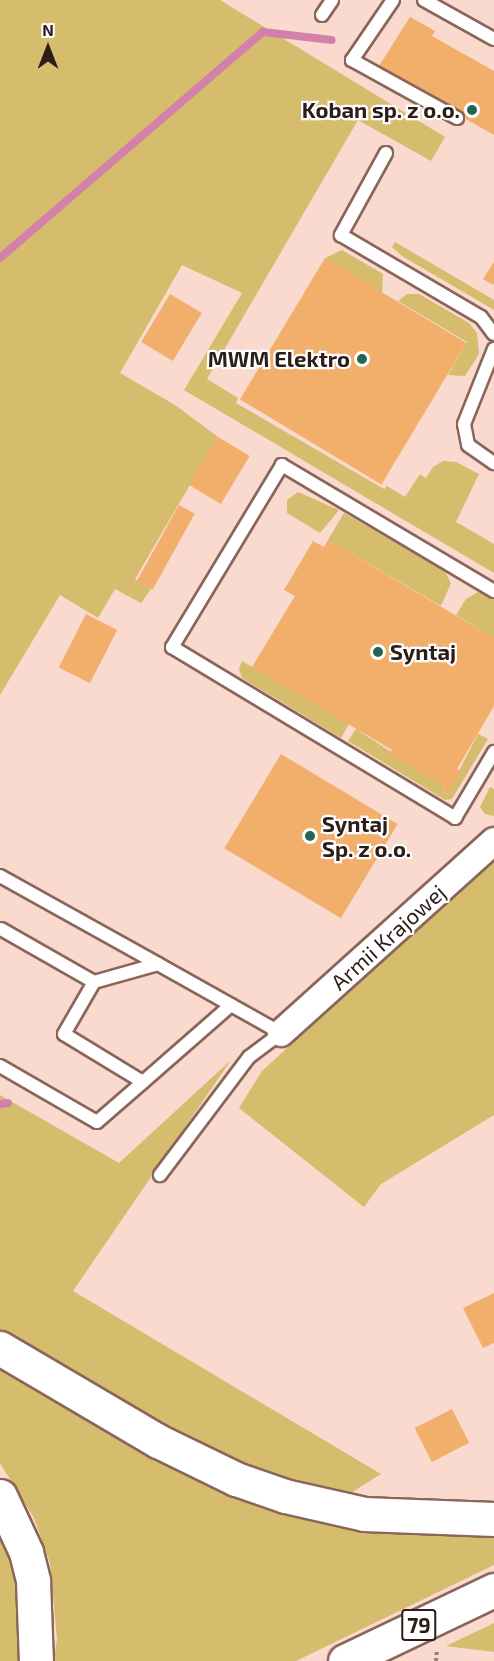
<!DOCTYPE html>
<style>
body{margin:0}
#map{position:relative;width:494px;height:1661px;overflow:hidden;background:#fad9ce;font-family:"Exo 2",sans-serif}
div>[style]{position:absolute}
.green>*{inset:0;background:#d6bc6d}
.stream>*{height:8px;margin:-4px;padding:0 4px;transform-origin:4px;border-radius:4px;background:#d380ab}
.building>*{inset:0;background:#f2af6b;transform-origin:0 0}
.path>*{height:4px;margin-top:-2px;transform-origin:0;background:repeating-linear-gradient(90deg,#977f77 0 3px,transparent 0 6px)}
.roads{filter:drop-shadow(2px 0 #8a665a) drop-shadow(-2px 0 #8a665a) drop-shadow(0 2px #8a665a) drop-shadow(0 -2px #8a665a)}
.lane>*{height:12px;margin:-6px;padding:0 6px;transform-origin:6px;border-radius:6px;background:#fff}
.street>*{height:26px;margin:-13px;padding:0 13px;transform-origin:13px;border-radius:13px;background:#fff}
.primary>*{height:33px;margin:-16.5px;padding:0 16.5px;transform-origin:16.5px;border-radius:16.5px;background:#fff}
.highway>*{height:33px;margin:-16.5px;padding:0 16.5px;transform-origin:16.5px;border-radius:16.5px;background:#fff}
.dots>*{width:16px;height:16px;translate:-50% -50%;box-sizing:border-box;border:3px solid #fff;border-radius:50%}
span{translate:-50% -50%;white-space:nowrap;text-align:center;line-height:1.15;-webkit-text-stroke:4.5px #fff;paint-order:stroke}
.shield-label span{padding:2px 4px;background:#fff;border:2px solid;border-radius:4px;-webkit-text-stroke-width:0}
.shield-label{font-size:21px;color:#2b1d18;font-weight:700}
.poi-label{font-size:22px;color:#2b1d18;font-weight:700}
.right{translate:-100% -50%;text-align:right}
.left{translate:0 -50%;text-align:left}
.street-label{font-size:22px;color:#2b1d18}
.north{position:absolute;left:18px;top:18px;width:60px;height:60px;-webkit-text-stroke:4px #fff;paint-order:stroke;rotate:0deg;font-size:16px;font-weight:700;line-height:24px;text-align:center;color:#2b1d18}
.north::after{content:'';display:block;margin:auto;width:21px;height:27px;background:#2b1d18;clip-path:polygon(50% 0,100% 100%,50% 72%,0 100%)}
</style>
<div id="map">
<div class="green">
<div style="clip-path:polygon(0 0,220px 0,445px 137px,431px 161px,358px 120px,207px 379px,238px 398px,236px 403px,384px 489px,387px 486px,405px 497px,420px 474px,426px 478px,433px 467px,443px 461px,456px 462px,479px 474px,456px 522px,494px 544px,494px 573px,184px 390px,242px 293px,182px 265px,120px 373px,175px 405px,218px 437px,135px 579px,151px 589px,141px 603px,115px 589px,98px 618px,60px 595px,0 695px)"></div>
<div style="clip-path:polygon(395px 242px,494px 300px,494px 310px,402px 256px,392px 247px)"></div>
<div style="clip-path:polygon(342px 250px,383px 274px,382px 293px,325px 258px)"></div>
<div style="clip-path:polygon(407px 294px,419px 294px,469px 323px,477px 333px,479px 354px,465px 376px,448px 375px,467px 342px,398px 301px)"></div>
<div style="clip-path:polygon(298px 492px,339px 510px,320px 533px,287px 513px,287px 500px)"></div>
<div style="clip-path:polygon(344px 513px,444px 570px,451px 583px,441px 606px,328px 540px)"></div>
<div style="clip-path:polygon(478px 592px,494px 598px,494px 638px,456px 615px,466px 599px)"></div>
<div style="clip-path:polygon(242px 661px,349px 724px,341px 738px,242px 678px,239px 669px)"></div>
<div style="clip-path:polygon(356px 729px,445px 787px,442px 791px,447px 794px,478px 734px,488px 739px,452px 799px,445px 800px,348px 741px)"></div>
<div style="clip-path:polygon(490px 787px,494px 789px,494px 816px,485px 814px,480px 807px)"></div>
<div style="clip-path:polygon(494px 859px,494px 1115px,381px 1184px,364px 1207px,239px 1108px,262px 1071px)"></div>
<div style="clip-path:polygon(231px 1060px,73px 1291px,381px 1474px,343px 1498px,284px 1482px,184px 1439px,0 1334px,0 1095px,119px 1163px)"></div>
<div style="clip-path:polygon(0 1366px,258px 1504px,316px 1521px,377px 1532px,494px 1534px,494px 1565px,296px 1661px,54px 1661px,57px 1639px,50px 1563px,34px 1518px,0 1463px)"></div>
<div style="clip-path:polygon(0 1531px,18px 1571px,22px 1635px,19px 1661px,0 1661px)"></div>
<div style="clip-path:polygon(494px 1623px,494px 1652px,446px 1646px)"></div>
</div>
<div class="stream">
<div style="left:0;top:258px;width:347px;rotate:-40.7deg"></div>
<div style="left:263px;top:32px;width:69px;rotate:6.6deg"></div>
<div style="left:0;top:1104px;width:8px;rotate:-7deg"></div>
</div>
<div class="building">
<div style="clip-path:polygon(410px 17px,435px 31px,432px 36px,494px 71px,494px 135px,377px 69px)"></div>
<div style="left:325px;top:258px;width:165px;height:165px;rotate:31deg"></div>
<div style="clip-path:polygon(494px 262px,494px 283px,493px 285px,483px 279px)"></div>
<div style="left:170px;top:294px;width:37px;height:56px;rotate:31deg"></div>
<div style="left:218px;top:437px;width:37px;height:56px;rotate:31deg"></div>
<div style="left:179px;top:505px;width:18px;height:87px;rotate:29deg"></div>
<div style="clip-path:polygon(328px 540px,494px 638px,494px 706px,457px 769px,461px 772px,447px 794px,442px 791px,445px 787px,389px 754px,392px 750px,252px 667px,295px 596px,284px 590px,313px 541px,324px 547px)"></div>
<div style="left:86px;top:614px;width:35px;height:60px;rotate:27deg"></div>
<div style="left:281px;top:754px;width:136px;height:110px;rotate:31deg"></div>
<div style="clip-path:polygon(494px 1293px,494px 1343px,483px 1348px,463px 1308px)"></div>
<div style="left:452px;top:1409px;width:38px;height:42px;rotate:63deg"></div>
</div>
<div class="path">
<div style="left:436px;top:1661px;width:11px;rotate:-85deg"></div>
</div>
<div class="roads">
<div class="lane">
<div style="left:393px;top:0;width:73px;rotate:124.3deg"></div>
<div style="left:352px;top:60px;width:120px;rotate:28.9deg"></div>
<div style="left:424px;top:0;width:80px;rotate:29.1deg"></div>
<div style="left:322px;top:15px;width:18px;rotate:-56deg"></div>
<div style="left:386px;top:153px;width:94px;rotate:118.8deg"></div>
<div style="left:341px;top:235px;width:162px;rotate:30.4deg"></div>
<div style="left:481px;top:317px;width:21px;rotate:53deg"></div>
<div style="left:494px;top:349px;width:81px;rotate:111.8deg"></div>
<div style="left:464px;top:424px;width:21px;rotate:79deg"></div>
<div style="left:468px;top:445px;width:32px;rotate:35deg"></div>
<div style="left:494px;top:591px;width:247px;rotate:-149.3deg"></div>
<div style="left:282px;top:465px;width:213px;rotate:121.1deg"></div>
<div style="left:172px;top:647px;width:331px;rotate:31.1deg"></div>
<div style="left:455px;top:818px;width:77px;rotate:-59.4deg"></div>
<div style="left:0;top:876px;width:181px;rotate:29.1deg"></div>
<div style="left:1px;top:929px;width:107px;rotate:29.7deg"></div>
<div style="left:94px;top:982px;width:66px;rotate:-15.7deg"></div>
<div style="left:158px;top:964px;width:141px;rotate:29.3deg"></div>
<div style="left:281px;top:1033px;width:40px;rotate:143deg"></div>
<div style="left:249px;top:1057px;width:148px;rotate:127deg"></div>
<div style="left:94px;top:982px;width:60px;rotate:120deg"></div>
<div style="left:64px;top:1034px;width:92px;rotate:31.3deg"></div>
<div style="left:143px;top:1082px;width:117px;rotate:-41.2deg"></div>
<div style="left:0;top:1066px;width:112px;rotate:30deg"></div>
<div style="left:97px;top:1122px;width:61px;rotate:-41deg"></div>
</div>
<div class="street">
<div style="left:281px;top:1033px;width:287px;rotate:-42deg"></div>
</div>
<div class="primary">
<div style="left:345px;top:1661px;width:165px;rotate:-25.5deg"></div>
</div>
<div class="highway">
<div style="left:0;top:1348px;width:183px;rotate:30.5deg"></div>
<div style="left:158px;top:1441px;width:87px;rotate:26deg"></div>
<div style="left:236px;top:1479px;width:52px;rotate:19.1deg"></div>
<div style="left:285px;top:1496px;width:81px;rotate:12.8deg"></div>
<div style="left:364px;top:1514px;width:130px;rotate:2.2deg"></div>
<div style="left:0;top:1496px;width:62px;rotate:65.1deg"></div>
<div style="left:26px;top:1552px;width:30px;rotate:76deg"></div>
<div style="left:33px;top:1581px;width:80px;rotate:87.9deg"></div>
</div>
</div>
<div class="dots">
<div style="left:472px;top:110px;background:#256450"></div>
<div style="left:362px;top:359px;background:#256450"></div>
<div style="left:378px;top:652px;background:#256450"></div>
<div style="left:310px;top:836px;background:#256450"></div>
</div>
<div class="shield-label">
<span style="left:419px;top:1625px">79</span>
</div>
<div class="poi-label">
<span class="right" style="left:460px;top:110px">Koban sp. z o.o.</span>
<span class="right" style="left:350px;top:359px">MWM Elektro</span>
<span class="left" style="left:390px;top:652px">Syntaj</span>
<span class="left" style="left:322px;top:836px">Syntaj<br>Sp. z o.o.</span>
</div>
<div class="street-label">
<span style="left:388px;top:937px;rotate:-42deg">Armii Krajowej</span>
</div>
<div class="north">N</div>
</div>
